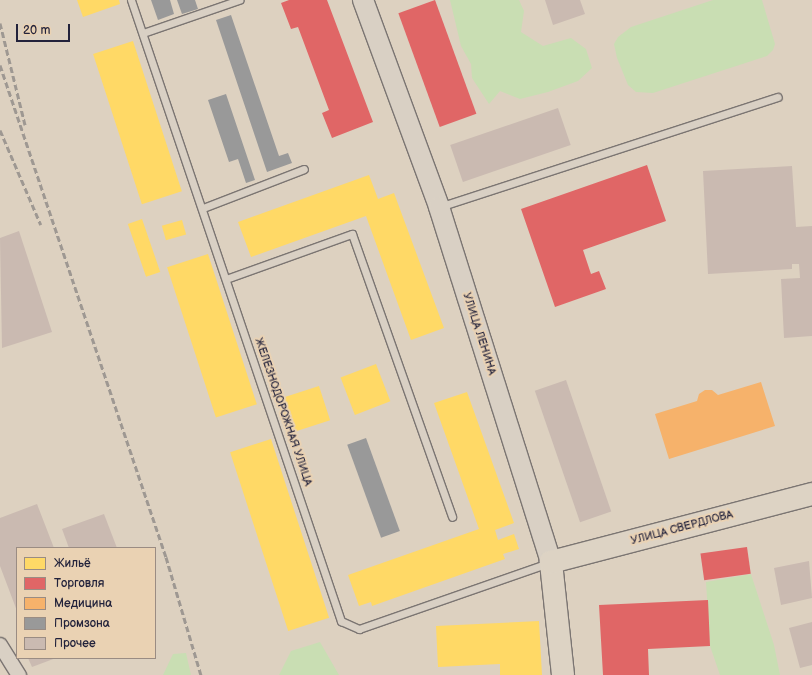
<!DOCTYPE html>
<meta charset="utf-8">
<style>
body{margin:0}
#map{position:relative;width:812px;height:675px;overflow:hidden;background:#ddd1c0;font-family:"Balsamiq Sans",sans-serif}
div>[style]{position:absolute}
.green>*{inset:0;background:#c9deb3}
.homes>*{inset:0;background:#ffd966;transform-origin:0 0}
.shops>*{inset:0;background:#e06666;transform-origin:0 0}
.health>*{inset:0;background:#f6b26b}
.industry>*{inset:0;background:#999;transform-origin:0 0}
.building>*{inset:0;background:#cabab1;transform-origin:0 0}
.roads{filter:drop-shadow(1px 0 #7b7572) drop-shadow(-1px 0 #7b7572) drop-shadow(0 1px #7b7572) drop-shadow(0 -1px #7b7572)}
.lane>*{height:7px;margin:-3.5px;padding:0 3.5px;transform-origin:3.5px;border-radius:3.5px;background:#d9d0c4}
.street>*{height:14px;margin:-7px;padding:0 7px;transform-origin:7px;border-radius:7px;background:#d9d0c4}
.secondary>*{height:20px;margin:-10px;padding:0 10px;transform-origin:10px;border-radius:10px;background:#d9d0c4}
.primary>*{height:22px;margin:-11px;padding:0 11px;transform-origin:11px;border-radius:11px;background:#ddd3c4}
.rail>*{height:3px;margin-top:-1.5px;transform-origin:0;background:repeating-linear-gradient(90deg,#9e9892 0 6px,transparent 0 9px)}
span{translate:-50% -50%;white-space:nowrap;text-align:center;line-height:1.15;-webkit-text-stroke:4px #ead2b3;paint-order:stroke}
.street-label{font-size:11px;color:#22223b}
.legend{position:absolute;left:16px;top:547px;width:140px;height:112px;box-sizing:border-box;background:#ead2b3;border:1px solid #9a8c83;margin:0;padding:5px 7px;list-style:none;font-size:12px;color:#22223b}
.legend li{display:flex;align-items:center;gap:8px;height:20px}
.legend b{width:20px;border:1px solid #9a8c83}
.scale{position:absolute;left:16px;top:24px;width:54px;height:18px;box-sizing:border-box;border:2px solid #22223b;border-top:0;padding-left:5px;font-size:12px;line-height:14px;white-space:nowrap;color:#22223b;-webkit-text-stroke:3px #ead2b3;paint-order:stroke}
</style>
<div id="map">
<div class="green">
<div style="clip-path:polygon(450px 0,519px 0,524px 11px,521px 32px,543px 46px,571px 38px,586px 49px,592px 68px,578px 81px,548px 92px,520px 99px,500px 91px,489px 104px,472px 78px,471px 64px,461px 46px)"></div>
<div style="clip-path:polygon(713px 0,762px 0,775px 44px,773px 50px,767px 56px,653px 93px,636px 92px,628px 85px,617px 58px,614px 44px,618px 37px,631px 27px)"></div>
<div style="clip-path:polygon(751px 574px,774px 645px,780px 675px,720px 675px,710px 646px,706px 582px)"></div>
<div style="clip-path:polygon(320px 642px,339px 675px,279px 675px,291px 651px)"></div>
<div style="clip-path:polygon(186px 653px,191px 675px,163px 675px,173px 654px)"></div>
</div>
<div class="homes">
<div style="clip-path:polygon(77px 0,119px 0,120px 4px,83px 17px)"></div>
<div style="left:133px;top:41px;width:158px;height:42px;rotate:72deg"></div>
<div style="clip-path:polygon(369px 175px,378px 199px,394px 193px,444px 328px,411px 340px,366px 216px,251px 257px,238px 222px)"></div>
<div style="left:142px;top:219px;width:56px;height:15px;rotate:71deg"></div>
<div style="left:182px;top:220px;width:15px;height:21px;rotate:74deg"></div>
<div style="left:208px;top:254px;width:158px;height:43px;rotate:72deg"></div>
<div style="left:376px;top:364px;width:40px;height:38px;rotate:69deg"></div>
<div style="left:319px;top:386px;width:36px;height:44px;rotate:72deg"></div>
<div style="clip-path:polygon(467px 392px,514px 523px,495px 530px,498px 540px,514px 534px,519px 549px,503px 554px,505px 559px,372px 606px,371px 602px,359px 606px,348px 575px,479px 529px,434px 403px)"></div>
<div style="left:271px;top:439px;width:188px;height:43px;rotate:72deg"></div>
<div style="clip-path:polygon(539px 621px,542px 675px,500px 675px,500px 664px,438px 667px,436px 626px)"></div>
</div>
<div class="shops">
<div style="clip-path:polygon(289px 0,327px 0,373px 122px,332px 138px,322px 113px,329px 110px,298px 27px,291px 29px,281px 3px)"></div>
<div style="left:435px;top:0;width:121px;height:39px;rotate:70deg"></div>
<div style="clip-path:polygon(647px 165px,666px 221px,583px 250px,591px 274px,599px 271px,606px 289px,555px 307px,521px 209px)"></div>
<div style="left:747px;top:547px;width:27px;height:47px;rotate:82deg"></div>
<div style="clip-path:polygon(708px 600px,710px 646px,648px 649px,649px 675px,603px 675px,599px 605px)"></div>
</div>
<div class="health">
<div style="clip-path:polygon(761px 382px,775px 426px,669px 459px,655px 414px,697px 401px,699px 394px,705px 390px,712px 390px,718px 395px)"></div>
</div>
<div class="industry">
<div style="clip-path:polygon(151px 0,170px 0,174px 14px,158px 20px)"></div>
<div style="clip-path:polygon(177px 0,195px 0,198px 9px,182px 14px)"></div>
<div style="clip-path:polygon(231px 15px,279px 156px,288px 153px,292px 163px,267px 172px,216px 20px)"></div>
<div style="clip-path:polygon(226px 94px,255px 180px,246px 183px,238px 159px,229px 162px,208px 100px)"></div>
<div style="left:366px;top:438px;width:99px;height:20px;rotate:70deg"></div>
</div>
<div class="building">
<div style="clip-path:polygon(545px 0,580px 0,585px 14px,553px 25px)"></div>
<div style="left:558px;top:108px;width:39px;height:114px;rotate:71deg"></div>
<div style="clip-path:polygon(792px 166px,796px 227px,812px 226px,812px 336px,784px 338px,781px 279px,800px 278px,799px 264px,792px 264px,792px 269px,708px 274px,703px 171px)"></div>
<div style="clip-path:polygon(19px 231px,52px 332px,2px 348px,0 238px)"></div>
<div style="left:566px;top:380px;width:139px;height:33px;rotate:71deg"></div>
<div style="clip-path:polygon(37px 504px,54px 548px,17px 548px,17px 611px,0 566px,0 518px)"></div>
<div style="clip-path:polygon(104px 514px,117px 548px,69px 548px,62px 529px)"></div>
<div style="clip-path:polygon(809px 561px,812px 598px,781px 605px,774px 568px)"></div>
<div style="clip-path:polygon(812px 622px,812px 665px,800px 668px,789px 628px)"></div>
<div style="clip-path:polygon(28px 658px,56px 658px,32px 667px)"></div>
</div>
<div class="roads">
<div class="lane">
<div style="left:131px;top:0;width:656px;rotate:71.32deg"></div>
<div style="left:341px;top:621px;width:20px;rotate:24deg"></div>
<div style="left:359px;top:629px;width:201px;rotate:-19.2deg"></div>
<div style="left:143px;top:33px;width:102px;rotate:-19deg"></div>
<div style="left:439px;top:207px;width:356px;rotate:-18deg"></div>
<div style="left:203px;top:208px;width:108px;rotate:-21.1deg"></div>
<div style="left:226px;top:279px;width:134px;rotate:-19.7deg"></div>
<div style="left:352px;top:234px;width:300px;rotate:70.5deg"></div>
</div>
<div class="street">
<div style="left:0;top:645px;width:36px;rotate:58deg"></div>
</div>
<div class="secondary">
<div style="left:363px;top:0;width:221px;rotate:69.8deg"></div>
<div style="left:439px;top:207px;width:372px;rotate:72.5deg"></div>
</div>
<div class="primary">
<div style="left:563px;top:675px;width:114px;rotate:-96.1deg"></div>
<div style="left:551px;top:562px;width:270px;rotate:-14.6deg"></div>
</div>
</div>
<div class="rail">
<div style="left:0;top:23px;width:105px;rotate:76.2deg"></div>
<div style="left:0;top:65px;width:519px;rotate:71.36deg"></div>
<div style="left:166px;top:557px;width:123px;rotate:73.5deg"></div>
<div style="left:0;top:130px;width:103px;rotate:66.7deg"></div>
</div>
<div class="street-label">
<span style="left:479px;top:334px;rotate:72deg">УЛИЦА ЛЕНИНА</span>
<span style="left:283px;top:412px;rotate:71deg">ЖЕЛЕЗНОДОРОЖНАЯ УЛИЦА</span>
<span style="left:682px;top:528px;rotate:-15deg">УЛИЦА СВЕРДЛОВА</span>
</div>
<ul class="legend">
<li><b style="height:11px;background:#ffd966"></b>Жильё</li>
<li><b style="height:11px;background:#e06666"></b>Торговля</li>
<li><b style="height:11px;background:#f6b26b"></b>Медицина</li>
<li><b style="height:11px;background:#999"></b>Промзона</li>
<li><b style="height:11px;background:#cabab1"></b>Прочее</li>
</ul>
<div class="scale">20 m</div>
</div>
